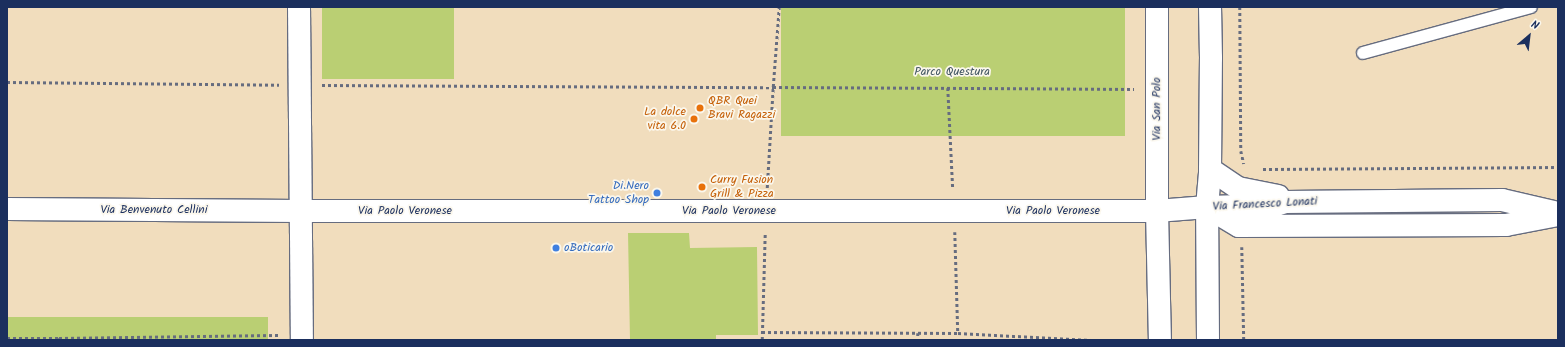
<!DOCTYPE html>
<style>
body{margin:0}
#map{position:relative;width:1565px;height:347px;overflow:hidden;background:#f1ddbd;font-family:Kalam,sans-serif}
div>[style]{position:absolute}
.green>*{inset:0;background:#bacf73;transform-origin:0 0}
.path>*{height:2.5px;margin-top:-1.25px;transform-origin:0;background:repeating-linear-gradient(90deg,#666c7f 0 3px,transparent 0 6px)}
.roads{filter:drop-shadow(1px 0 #666c7f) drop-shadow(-1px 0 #666c7f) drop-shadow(0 1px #666c7f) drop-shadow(0 -1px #666c7f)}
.service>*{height:12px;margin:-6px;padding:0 6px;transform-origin:6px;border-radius:6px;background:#fff}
.minor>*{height:22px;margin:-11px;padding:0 11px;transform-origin:11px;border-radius:11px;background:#fff}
.tertiary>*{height:22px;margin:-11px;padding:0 11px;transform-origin:11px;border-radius:11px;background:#fff}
.secondary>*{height:22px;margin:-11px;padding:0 11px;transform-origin:11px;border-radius:11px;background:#fff}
.dots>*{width:11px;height:11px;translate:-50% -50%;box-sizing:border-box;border:2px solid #fbf7ec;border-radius:50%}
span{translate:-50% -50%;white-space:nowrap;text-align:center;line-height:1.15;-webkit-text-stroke:3.5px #fbf7ec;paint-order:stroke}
.park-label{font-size:12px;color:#435763}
.food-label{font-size:12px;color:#c56008}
.left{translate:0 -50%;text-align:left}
.right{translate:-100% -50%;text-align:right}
.street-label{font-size:12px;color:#1b2f5e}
.shop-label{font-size:12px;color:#366cbe}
.frame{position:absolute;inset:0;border:8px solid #1b2f5e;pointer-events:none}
.north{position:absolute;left:1509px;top:16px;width:40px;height:40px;-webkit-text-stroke:3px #fbf7ec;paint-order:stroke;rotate:28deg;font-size:11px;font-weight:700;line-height:16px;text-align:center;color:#1b2f5e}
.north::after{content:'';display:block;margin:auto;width:14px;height:18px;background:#1b2f5e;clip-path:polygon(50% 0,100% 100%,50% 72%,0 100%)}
</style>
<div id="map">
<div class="green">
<div style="left:322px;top:7px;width:132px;height:72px"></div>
<div style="left:781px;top:7px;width:344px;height:129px"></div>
<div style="clip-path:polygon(628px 233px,689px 233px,690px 248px,757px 247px,758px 335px,716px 335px,716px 340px,630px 340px)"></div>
<div style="left:7px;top:317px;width:261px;height:23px"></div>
</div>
<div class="path">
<div style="left:1240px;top:7px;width:144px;rotate:89.6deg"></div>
<div style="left:1241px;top:151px;width:13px;rotate:77deg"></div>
<div style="left:7px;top:82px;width:272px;rotate:0.6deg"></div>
<div style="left:322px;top:85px;width:451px;rotate:0.3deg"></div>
<div style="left:773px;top:87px;width:80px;rotate:-85.7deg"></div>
<div style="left:948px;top:88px;width:101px;rotate:87.2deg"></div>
<div style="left:1263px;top:169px;width:295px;rotate:-0.4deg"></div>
<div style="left:767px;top:188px;width:101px;rotate:-86.6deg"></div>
<div style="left:773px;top:87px;width:361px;rotate:0.3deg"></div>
<div style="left:955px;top:232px;width:101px;rotate:88.3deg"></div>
<div style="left:958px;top:333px;width:133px;rotate:3deg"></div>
<div style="left:1242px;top:247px;width:93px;rotate:88.8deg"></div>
<div style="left:762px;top:332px;width:196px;rotate:0.3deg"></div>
<div style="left:918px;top:333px;width:7px;rotate:90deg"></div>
<div style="left:7px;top:338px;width:52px"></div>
<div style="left:59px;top:340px;width:2px;rotate:-90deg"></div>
<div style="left:59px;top:338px;width:220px;rotate:-0.8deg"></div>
<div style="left:762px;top:340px;width:107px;rotate:-88.4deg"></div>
</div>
<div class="roads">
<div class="service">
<div style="left:1363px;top:53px;width:174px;rotate:-15.3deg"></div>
</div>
<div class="minor">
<div style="left:299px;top:7px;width:333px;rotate:89.5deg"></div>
<div style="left:1157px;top:7px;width:204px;rotate:90deg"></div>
<div style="left:1157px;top:211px;width:129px;rotate:88.7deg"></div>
<div style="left:7px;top:209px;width:293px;rotate:0.4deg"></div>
<div style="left:300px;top:211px;width:857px"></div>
<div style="left:1157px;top:211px;width:50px;rotate:-4.6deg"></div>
</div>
<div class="tertiary">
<div style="left:1210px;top:169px;width:34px;rotate:34deg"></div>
<div style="left:1238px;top:188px;width:41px;rotate:11.3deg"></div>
<div style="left:1207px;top:207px;width:37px;rotate:31deg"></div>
<div style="left:1239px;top:226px;width:267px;rotate:-0.2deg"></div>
<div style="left:1506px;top:225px;width:53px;rotate:-10.9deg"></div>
<div style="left:1208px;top:207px;width:68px;rotate:-1.7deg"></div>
<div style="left:1276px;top:205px;width:9px;rotate:-18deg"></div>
<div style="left:1285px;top:202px;width:217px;rotate:-0.5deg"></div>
<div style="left:1502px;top:200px;width:53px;rotate:13deg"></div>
</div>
<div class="secondary">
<div style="left:1208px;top:340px;width:133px;rotate:-90.4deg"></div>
<div style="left:1207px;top:207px;width:38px;rotate:-85deg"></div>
<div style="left:1210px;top:169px;width:111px;rotate:-89.5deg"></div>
<div style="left:1211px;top:58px;width:51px;rotate:-91.1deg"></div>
</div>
</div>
<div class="dots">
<div style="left:700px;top:108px;background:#e8710a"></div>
<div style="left:694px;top:119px;background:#e8710a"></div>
<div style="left:702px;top:187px;background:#e8710a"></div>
<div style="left:657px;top:193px;background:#3f7fe0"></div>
<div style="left:556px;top:248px;background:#3f7fe0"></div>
</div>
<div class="park-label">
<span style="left:952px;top:72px">Parco Questura</span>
</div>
<div class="food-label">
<span class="left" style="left:708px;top:108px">QBR Quei<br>Bravi Ragazzi</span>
<span class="right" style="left:686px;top:119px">La dolce<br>vita 6.0</span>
<span class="left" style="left:710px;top:187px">Curry Fusion<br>Grill &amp; Pizza</span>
</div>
<div class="street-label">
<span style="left:1157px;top:109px;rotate:-90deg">Via San Polo</span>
<span style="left:1265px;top:204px;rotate:-3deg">Via Francesco Lonati</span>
<span style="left:154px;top:210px">Via Benvenuto Cellini</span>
<span style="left:405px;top:211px">Via Paolo Veronese</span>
<span style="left:729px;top:211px">Via Paolo Veronese</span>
<span style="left:1053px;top:211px">Via Paolo Veronese</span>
</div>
<div class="shop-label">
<span class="right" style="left:649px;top:193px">Di.Nero<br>Tattoo Shop</span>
<span class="left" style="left:564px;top:248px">oBoticario</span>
</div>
<div class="frame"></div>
<div class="north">N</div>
</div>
